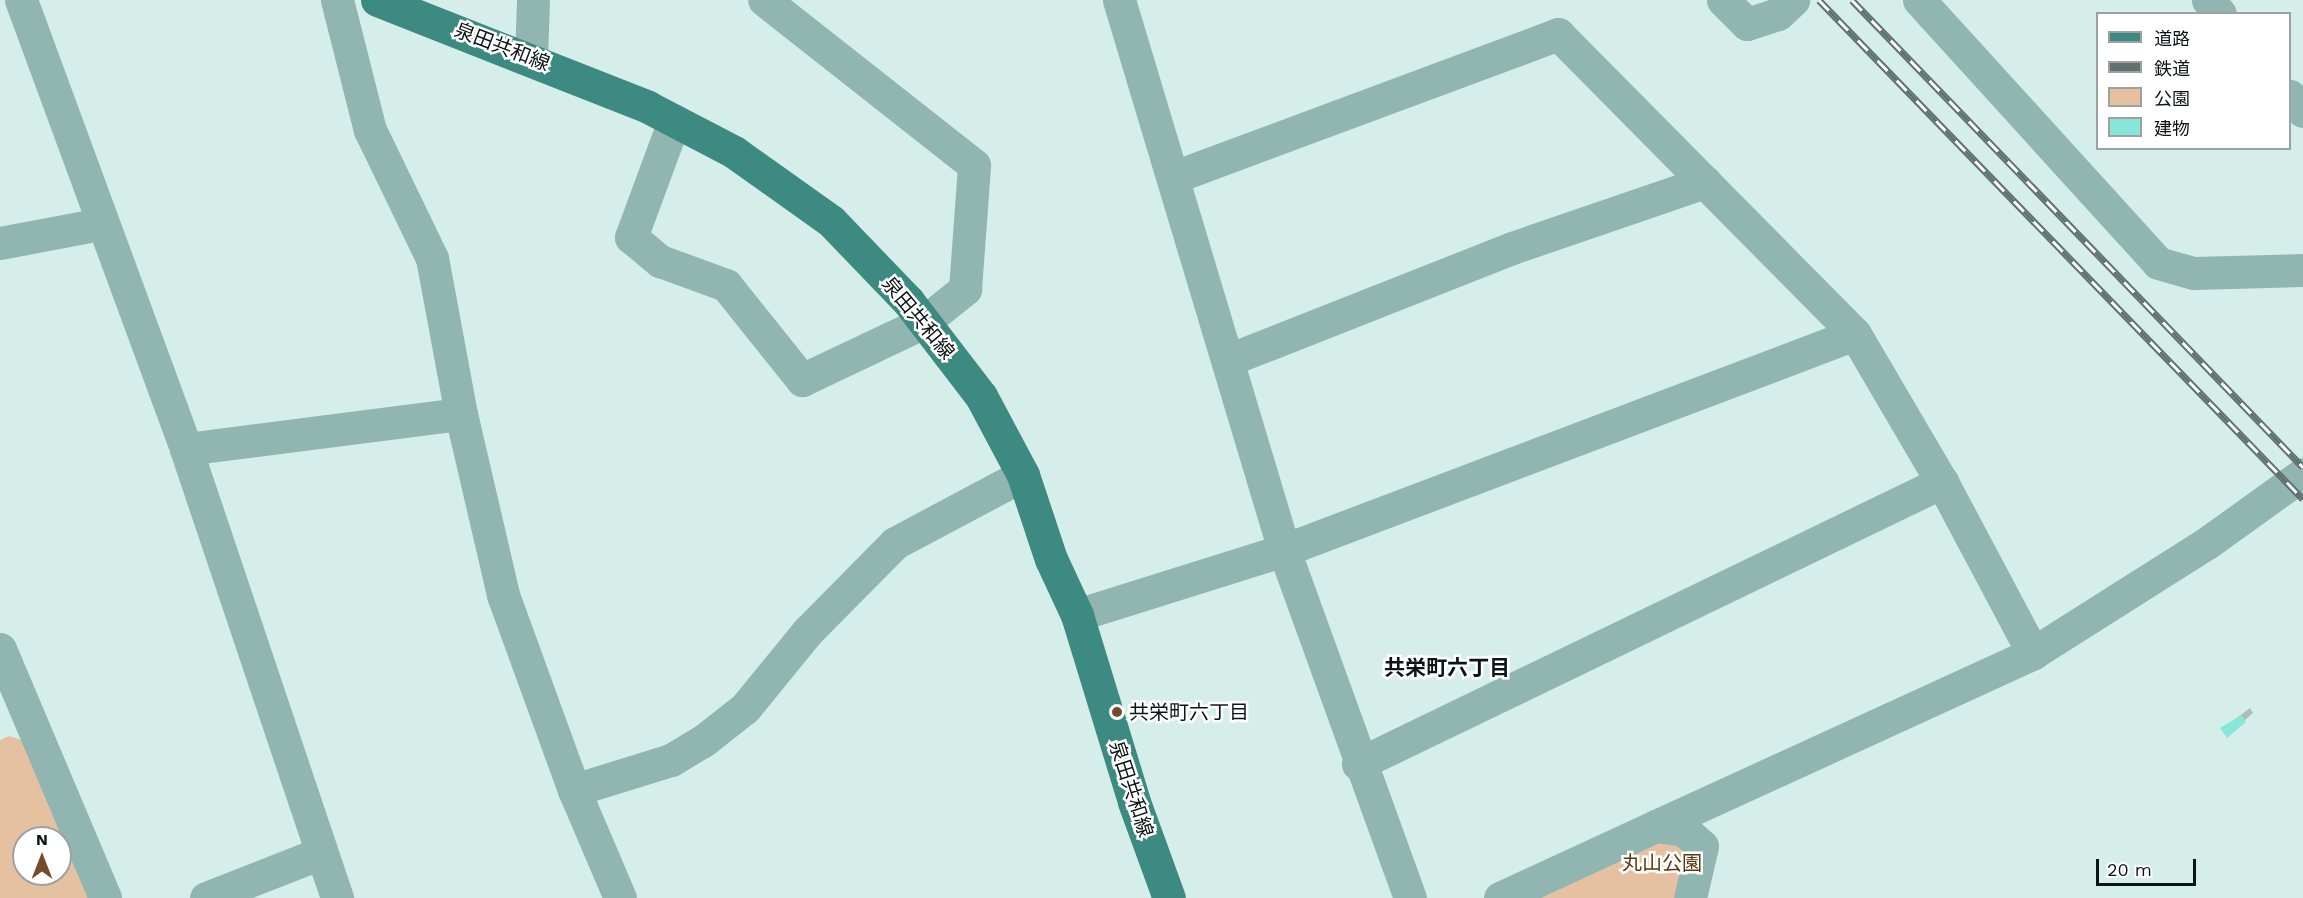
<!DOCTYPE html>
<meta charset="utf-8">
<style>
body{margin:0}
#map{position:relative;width:2303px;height:898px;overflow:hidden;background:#d5eeea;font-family:"Work Sans","Noto Sans JP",sans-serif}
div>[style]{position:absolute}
.green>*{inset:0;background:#e6c1a1}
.shadow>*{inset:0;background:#0003}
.building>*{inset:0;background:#88e5da}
.minor>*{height:33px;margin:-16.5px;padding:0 16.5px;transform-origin:16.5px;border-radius:16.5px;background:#91b6b1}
.major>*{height:33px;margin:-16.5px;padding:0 16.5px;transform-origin:16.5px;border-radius:16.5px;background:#3d8a82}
.rail>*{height:7px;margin-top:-3.5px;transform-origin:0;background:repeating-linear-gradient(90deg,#fff 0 14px,#61716f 0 28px);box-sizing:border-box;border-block:2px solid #61716f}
.dots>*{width:16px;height:16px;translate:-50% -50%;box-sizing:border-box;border:3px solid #fff;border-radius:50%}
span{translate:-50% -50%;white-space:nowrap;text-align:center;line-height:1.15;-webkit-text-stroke:5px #fff;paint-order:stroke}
.street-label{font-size:20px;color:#0c1514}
.poi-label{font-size:20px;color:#0c1514}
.left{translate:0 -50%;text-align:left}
.park-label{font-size:20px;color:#59360f}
.neighbourhood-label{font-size:21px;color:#0c1514;font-weight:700}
.legend{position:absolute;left:2096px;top:12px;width:195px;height:138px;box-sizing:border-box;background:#fff;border:2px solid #9ea1a1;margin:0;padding:8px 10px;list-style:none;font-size:18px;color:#0c1514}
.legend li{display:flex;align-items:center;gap:12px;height:30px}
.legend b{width:30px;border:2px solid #9ea1a1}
.north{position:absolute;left:12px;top:826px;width:60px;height:60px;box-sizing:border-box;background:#fff;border:2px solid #9ea1a1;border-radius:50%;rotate:0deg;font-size:16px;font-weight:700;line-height:24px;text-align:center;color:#0c1514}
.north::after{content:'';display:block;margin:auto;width:21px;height:27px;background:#734d29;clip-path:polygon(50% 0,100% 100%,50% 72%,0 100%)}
.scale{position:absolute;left:2096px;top:859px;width:100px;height:27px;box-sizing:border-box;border:3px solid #0c1514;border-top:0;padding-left:8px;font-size:18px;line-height:21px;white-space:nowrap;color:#0c1514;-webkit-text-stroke:4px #fff;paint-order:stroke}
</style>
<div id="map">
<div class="green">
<div style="clip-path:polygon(evenodd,9px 736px,25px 741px,89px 898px,0 898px,0 740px,9px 736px,24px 838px,60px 838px,60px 874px,24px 874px,24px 838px)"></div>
<div style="clip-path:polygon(1684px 830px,1690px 898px,1500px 898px)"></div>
</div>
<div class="shadow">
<div style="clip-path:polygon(2250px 708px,2253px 713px,2227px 736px,2222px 729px)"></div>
</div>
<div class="building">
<div style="clip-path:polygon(2242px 715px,2246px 722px,2227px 738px,2220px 728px)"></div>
</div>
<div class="minor">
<div style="left:21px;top:0;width:478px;rotate:69.8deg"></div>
<div style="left:186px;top:449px;width:474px;rotate:71.4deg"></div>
<div style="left:337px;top:0;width:134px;rotate:75.8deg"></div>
<div style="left:370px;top:130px;width:142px;rotate:64.2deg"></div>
<div style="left:432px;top:258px;width:159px;rotate:79.5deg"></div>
<div style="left:461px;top:414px;width:186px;rotate:76.9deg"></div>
<div style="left:503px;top:595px;width:208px;rotate:70deg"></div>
<div style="left:574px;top:790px;width:117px;rotate:66.9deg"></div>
<div style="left:1119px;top:0;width:574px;rotate:73.3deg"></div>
<div style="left:1284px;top:550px;width:370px;rotate:70.1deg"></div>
<div style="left:1723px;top:0;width:34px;rotate:45deg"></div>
<div style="left:1747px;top:24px;width:33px;rotate:-18deg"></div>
<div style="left:1778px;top:14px;width:21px;rotate:-43deg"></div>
<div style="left:1919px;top:0;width:355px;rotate:47.7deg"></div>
<div style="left:2158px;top:263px;width:37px;rotate:16deg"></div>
<div style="left:2194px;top:273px;width:109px;rotate:-1.6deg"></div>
<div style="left:2208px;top:0;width:18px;rotate:49deg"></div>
<div style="left:531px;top:58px;width:58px;rotate:-88deg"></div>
<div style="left:2290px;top:96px;width:20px;rotate:49deg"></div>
<div style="left:674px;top:121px;width:124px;rotate:110.3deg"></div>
<div style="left:631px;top:237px;width:38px;rotate:40deg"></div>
<div style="left:660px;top:261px;width:70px;rotate:20deg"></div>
<div style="left:726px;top:285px;width:122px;rotate:51.3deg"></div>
<div style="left:802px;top:380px;width:135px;rotate:-25.4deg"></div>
<div style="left:924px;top:322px;width:53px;rotate:-38.8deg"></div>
<div style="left:965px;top:289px;width:124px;rotate:-85.8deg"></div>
<div style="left:974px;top:165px;width:267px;rotate:-141.8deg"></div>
<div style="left:1174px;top:177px;width:410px;rotate:-20.4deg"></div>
<div style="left:1558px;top:34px;width:422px;rotate:45.3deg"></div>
<div style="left:1855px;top:334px;width:172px;rotate:59.6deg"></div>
<div style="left:1942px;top:482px;width:194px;rotate:62deg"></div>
<div style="left:0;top:243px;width:103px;rotate:-10.7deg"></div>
<div style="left:1228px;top:360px;width:305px;rotate:-21.5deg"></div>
<div style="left:1512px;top:248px;width:204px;rotate:-18.9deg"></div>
<div style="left:186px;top:449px;width:277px;rotate:-7.3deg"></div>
<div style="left:1077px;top:615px;width:217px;rotate:-17.4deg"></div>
<div style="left:1284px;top:550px;width:610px;rotate:-20.72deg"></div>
<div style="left:0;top:649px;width:270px;rotate:67.1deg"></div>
<div style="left:1358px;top:764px;width:649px;rotate:-25.77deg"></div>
<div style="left:574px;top:790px;width:102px;rotate:-17.2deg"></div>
<div style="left:671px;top:760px;width:37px;rotate:-31deg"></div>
<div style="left:703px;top:741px;width:53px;rotate:-38.2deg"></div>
<div style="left:745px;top:708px;width:98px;rotate:-50.8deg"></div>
<div style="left:807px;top:632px;width:125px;rotate:-45.3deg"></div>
<div style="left:895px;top:543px;width:145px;rotate:-28deg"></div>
<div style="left:1656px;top:826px;width:415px;rotate:-24.6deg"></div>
<div style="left:2033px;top:653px;width:206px;rotate:-32.3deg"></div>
<div style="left:2207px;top:543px;width:118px;rotate:-35.7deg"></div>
<div style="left:206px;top:898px;width:123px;rotate:-21.4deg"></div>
<div style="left:1500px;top:898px;width:172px;rotate:-24.8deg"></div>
<div style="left:1656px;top:826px;width:28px;rotate:8deg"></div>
<div style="left:1684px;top:830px;width:24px;rotate:42deg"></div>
<div style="left:1702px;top:846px;width:53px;rotate:103deg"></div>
</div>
<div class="major">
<div style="left:377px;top:0;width:291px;rotate:21.5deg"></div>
<div style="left:648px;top:107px;width:97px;rotate:27.6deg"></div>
<div style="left:734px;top:152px;width:119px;rotate:35.4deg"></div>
<div style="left:831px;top:221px;width:111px;rotate:46.1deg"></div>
<div style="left:908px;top:301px;width:120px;rotate:52.5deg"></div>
<div style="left:981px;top:396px;width:89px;rotate:62deg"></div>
<div style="left:1023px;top:475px;width:89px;rotate:71.6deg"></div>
<div style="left:1051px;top:559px;width:62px;rotate:65.1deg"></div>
<div style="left:1077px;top:615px;width:195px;rotate:73deg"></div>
<div style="left:1134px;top:802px;width:102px;rotate:70deg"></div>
</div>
<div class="rail">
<div style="left:1819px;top:0;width:695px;rotate:45.87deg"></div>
<div style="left:1852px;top:0;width:649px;rotate:46deg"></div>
</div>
<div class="dots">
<div style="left:1117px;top:712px;background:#734d29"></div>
</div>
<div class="street-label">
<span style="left:502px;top:47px;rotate:21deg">泉田共和線</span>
<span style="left:918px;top:318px;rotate:50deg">泉田共和線</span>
<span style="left:1131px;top:789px;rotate:72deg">泉田共和線</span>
</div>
<div class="poi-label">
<span class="left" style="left:1129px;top:712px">共栄町六丁目</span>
</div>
<div class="park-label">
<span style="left:1662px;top:863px">丸山公園</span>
</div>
<div class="neighbourhood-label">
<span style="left:1447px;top:668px">共栄町六丁目</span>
</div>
<ul class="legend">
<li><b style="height:8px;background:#3d8a82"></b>道路</li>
<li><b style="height:8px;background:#61716f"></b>鉄道</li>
<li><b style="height:16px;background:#e6c1a1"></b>公園</li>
<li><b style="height:16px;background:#88e5da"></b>建物</li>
</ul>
<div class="north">N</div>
<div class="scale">20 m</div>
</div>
